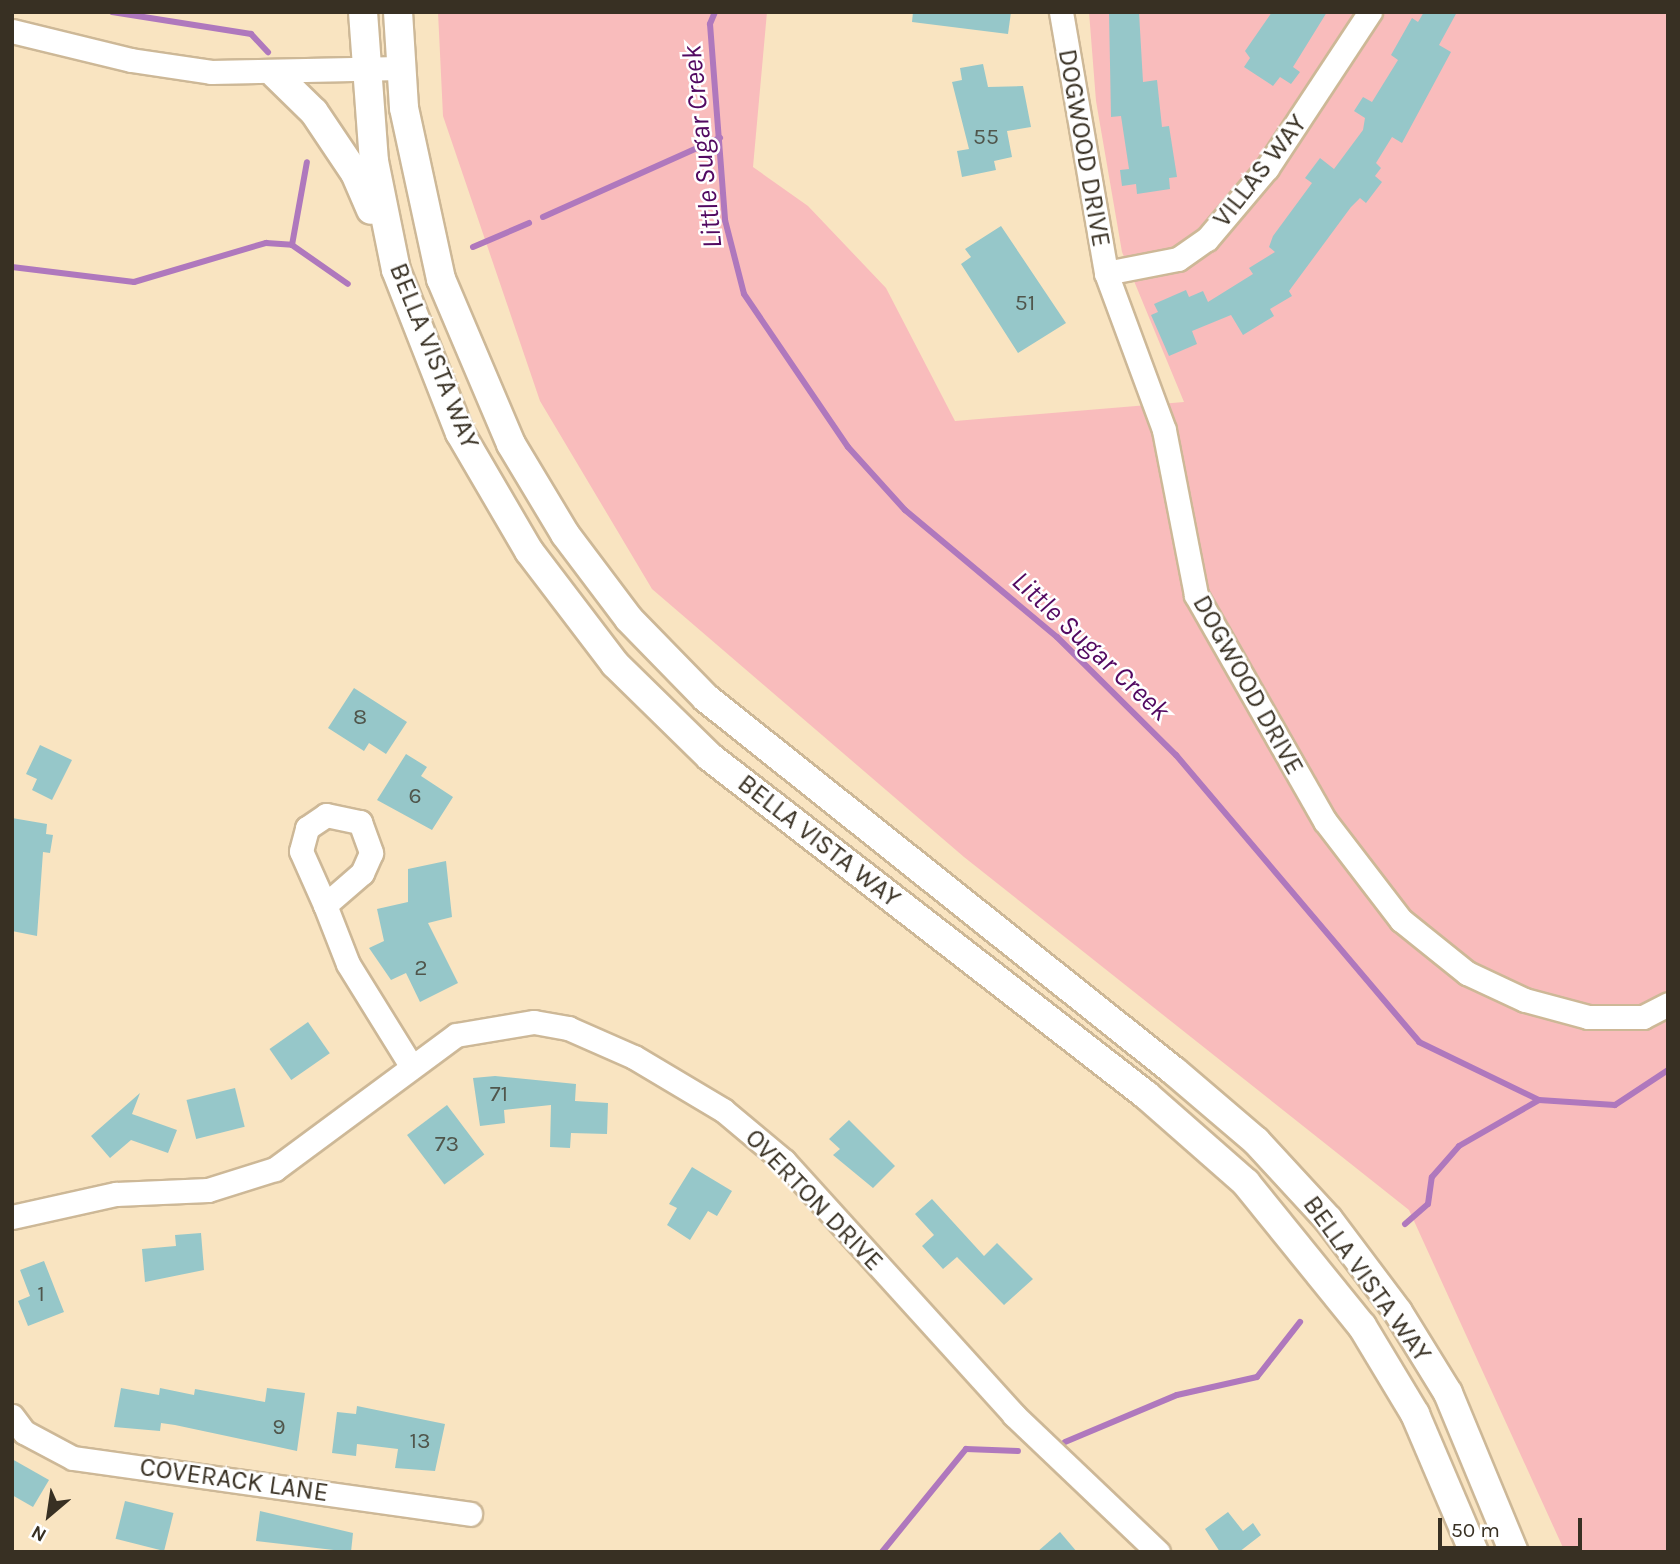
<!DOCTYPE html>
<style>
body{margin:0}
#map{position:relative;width:1680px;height:1564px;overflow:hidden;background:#f9e4c1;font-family:Karla,sans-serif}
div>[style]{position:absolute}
.green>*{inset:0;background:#f9bcbc}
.stream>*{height:6px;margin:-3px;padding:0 3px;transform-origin:3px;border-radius:3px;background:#af78bd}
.building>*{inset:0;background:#96c7c9;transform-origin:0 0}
.roads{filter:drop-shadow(2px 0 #cdb897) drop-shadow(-2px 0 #cdb897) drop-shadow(0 2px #cdb897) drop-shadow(0 -2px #cdb897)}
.minor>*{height:23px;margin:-11.5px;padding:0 11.5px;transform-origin:11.5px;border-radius:11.5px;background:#fff}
.major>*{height:28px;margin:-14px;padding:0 14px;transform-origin:14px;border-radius:14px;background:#fff}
span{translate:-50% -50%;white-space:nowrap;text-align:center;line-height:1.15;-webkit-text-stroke:5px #fff;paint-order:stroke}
.number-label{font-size:23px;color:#50564c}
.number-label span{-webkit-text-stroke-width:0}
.street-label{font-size:26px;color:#383023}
.water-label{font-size:28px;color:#520961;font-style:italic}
.frame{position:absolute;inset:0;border:14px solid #383023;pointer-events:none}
.north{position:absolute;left:14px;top:1480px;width:70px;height:70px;-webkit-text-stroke:5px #fff;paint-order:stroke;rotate:209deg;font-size:19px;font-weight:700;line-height:28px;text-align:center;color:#383023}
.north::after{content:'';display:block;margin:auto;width:24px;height:32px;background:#383023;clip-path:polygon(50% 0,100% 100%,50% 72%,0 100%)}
.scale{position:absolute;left:1438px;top:1518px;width:144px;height:32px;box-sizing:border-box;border:4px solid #383023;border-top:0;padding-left:9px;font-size:21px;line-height:24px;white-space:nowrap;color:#383023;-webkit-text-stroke:5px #fff;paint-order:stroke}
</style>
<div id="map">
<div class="green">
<div style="clip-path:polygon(438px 12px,767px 12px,753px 167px,808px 206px,886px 288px,955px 421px,1184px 402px,1122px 252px,1096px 101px,1089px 12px,1668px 12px,1668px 1552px,1565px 1552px,1409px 1210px,964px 857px,652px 589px,540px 401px,443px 116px)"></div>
</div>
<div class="stream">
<div style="left:112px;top:12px;width:141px;rotate:9deg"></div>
<div style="left:251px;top:34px;width:25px;rotate:47deg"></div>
<div style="left:715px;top:12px;width:13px;rotate:113deg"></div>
<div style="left:710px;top:24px;width:197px;rotate:85.6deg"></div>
<div style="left:725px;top:220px;width:76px;rotate:75.6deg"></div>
<div style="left:744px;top:294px;width:185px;rotate:55.8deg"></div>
<div style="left:848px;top:447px;width:85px;rotate:47.9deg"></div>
<div style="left:905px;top:510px;width:198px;rotate:39.9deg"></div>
<div style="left:1057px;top:637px;width:168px;rotate:44.8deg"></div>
<div style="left:1176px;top:755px;width:376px;rotate:49.7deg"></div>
<div style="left:1419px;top:1042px;width:133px;rotate:25.8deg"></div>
<div style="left:1539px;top:1100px;width:76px;rotate:3.8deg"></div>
<div style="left:1615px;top:1105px;width:64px;rotate:-33.4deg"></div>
<div style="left:543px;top:217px;width:194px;rotate:-24.1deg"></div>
<div style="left:292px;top:245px;width:84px;rotate:-79.8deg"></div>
<div style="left:473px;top:247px;width:61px;rotate:-23.2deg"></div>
<div style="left:12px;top:267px;width:123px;rotate:7deg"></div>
<div style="left:134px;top:282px;width:138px;rotate:-16.5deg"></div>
<div style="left:266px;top:243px;width:26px;rotate:4deg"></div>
<div style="left:292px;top:245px;width:68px;rotate:34.9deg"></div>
<div style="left:1405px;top:1224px;width:30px;rotate:-41deg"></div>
<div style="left:1428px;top:1204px;width:27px;rotate:-82deg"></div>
<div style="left:1432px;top:1177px;width:41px;rotate:-48.9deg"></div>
<div style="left:1459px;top:1146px;width:92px;rotate:-29.9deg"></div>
<div style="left:1065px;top:1442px;width:121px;rotate:-22.8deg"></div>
<div style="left:1177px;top:1395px;width:82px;rotate:-12.7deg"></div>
<div style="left:1257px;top:1377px;width:70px;rotate:-52deg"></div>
<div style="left:882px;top:1552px;width:133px;rotate:-50.8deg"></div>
<div style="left:966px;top:1449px;width:52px;rotate:2.2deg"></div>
</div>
<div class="building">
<div style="clip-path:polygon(913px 12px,1011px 12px,1008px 34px,912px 22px)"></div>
<div style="clip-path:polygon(1109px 12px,1139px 12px,1143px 82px,1157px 80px,1162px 127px,1169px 126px,1177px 177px,1169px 178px,1170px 189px,1137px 194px,1136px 184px,1122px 186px,1120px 170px,1129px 169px,1121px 116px,1111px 117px)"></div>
<div style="clip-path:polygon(1272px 12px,1327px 12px,1293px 67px,1300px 72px,1291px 84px,1280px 77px,1273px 86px,1244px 67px,1250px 58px,1245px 51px)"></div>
<div style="clip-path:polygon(1424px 12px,1457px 12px,1439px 45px,1451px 52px,1402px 143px,1392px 137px,1376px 163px,1381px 168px,1375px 176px,1382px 182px,1366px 203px,1360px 198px,1351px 207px,1289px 291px,1292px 296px,1270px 309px,1274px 316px,1243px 335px,1231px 315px,1192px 331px,1197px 344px,1169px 356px,1151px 315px,1158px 312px,1154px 304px,1186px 290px,1189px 297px,1203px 291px,1208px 302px,1253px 274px,1249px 268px,1275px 252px,1269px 247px,1273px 236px,1312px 183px,1305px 178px,1320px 158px,1334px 169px,1363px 130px,1365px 118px,1354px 111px,1363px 97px,1372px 102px,1398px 60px,1391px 55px,1412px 18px,1418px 22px)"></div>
<div style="clip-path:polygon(983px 64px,988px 87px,1023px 86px,1031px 127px,1007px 131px,1012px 157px,994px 161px,996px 170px,962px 177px,957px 151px,969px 149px,952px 82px,962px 80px,960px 68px)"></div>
<div style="clip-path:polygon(1001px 226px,1066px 323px,1018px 353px,961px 264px,971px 257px,965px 249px)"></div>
<div style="clip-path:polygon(354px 688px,407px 722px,386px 754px,369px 743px,364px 751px,328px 728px)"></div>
<div style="clip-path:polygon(40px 745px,72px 760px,52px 800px,32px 790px,37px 779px,26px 774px)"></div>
<div style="clip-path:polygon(406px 754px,427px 767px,421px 776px,453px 797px,432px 830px,377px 800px)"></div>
<div style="clip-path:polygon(12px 818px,47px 824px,46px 834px,53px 835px,50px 853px,43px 852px,37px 936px,12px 931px)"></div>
<div style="clip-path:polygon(446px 861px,452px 917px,428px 923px,458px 983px,420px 1002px,406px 973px,391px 980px,369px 948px,384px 941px,377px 909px,408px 902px,408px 869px)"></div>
<div style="left:308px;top:1022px;width:38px;height:47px;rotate:55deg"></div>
<div style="clip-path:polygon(495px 1076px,576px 1084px,575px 1101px,608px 1103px,607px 1134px,571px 1133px,570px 1148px,550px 1147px,551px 1105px,504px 1110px,505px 1123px,480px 1126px,473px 1078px)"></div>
<div style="left:235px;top:1088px;width:40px;height:50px;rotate:76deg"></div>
<div style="clip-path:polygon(140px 1093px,132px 1114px,177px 1130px,168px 1153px,131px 1140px,110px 1158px,91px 1136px)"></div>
<div style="left:447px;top:1105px;width:62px;height:50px;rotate:53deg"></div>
<div style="clip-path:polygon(849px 1120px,895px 1166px,873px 1188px,833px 1155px,840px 1149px,829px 1139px)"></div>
<div style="clip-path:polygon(692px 1167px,732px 1191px,717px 1216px,708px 1211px,690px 1240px,667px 1225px,677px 1208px,669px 1204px)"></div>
<div style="clip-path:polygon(932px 1199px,984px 1256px,997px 1243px,1033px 1279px,1004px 1305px,957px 1257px,943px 1269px,922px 1246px,934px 1235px,915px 1214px)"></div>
<div style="clip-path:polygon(201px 1233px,204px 1270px,145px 1282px,142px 1249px,176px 1246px,175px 1235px)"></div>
<div style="clip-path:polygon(44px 1261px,64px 1312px,28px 1326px,18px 1301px,30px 1296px,20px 1270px)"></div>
<div style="clip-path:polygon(121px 1388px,159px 1395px,160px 1388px,194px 1395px,195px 1389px,265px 1402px,267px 1388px,305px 1393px,297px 1451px,175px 1425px,161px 1423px,160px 1431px,114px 1427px)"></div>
<div style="clip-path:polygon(357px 1406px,445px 1424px,435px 1471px,395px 1468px,398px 1449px,357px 1444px,356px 1456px,332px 1453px,337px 1412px,356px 1414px)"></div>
<div style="clip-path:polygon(12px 1459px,49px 1480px,33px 1507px,12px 1495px)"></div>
<div style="left:125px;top:1501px;width:50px;height:39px;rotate:14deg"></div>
<div style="clip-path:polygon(260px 1511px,353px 1533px,351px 1552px,256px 1541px)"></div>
<div style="clip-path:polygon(1228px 1512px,1243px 1531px,1253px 1523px,1261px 1535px,1239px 1552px,1220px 1552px,1205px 1529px)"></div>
<div style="clip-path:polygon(1060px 1532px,1077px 1552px,1037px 1552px)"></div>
</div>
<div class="roads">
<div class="minor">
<div style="left:1061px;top:12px;width:265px;rotate:80.2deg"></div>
<div style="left:1106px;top:273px;width:167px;rotate:69.7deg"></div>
<div style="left:1164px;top:430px;width:168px;rotate:79deg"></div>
<div style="left:1196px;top:595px;width:260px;rotate:60.3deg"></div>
<div style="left:1325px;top:821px;width:125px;rotate:52.5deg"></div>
<div style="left:1401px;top:920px;width:85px;rotate:38.8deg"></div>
<div style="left:1467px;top:973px;width:64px;rotate:25deg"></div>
<div style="left:1525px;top:1000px;width:65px;rotate:15.1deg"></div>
<div style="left:1588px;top:1017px;width:55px"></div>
<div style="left:1643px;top:1017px;width:28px;rotate:-27deg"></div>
<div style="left:12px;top:31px;width:122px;rotate:13.7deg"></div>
<div style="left:131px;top:60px;width:81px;rotate:8.5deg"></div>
<div style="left:211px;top:72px;width:189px;rotate:-1.2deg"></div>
<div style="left:1106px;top:273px;width:73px;rotate:-11deg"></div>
<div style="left:1178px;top:259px;width:35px;rotate:-35deg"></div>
<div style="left:1207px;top:239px;width:93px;rotate:-49.8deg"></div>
<div style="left:1267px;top:168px;width:187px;rotate:-56.6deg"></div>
<div style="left:326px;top:815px;width:35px;rotate:12deg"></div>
<div style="left:360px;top:822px;width:33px;rotate:70deg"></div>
<div style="left:371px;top:853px;width:22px;rotate:114deg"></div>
<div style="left:362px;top:873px;width:49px;rotate:139.1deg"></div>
<div style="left:325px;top:905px;width:59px;rotate:-114deg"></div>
<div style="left:301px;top:851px;width:24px;rotate:-75deg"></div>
<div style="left:307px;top:828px;width:23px;rotate:-34deg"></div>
<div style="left:325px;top:905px;width:63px;rotate:68.7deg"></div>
<div style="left:348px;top:964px;width:118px;rotate:58.2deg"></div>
<div style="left:12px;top:1217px;width:107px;rotate:-12.5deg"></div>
<div style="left:116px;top:1194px;width:92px;rotate:-2.5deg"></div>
<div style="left:208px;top:1190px;width:70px;rotate:-17.4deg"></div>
<div style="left:275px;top:1169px;width:225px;rotate:-36.5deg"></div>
<div style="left:456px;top:1035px;width:79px;rotate:-9.5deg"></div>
<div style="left:534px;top:1022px;width:35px;rotate:10deg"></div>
<div style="left:568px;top:1028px;width:72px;rotate:23.7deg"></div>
<div style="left:634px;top:1057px;width:104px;rotate:30.8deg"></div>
<div style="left:723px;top:1110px;width:80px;rotate:39.9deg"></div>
<div style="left:784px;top:1161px;width:343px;rotate:47.8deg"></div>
<div style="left:1014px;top:1415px;width:199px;rotate:43.6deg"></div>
<div style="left:12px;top:1416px;width:20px;rotate:53deg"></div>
<div style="left:24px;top:1432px;width:55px;rotate:28deg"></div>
<div style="left:73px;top:1458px;width:401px;rotate:8deg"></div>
</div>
<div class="major">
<div style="left:363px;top:12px;width:149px;rotate:85.8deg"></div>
<div style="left:374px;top:161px;width:111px;rotate:78.6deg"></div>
<div style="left:396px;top:270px;width:175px;rotate:68.6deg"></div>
<div style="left:460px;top:433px;width:137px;rotate:59.7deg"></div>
<div style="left:529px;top:551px;width:142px;rotate:52.7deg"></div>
<div style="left:615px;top:664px;width:133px;rotate:44.4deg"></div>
<div style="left:710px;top:757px;width:552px;rotate:37.78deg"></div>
<div style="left:1146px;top:1095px;width:133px;rotate:41.3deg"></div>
<div style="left:1246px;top:1183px;width:184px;rotate:51deg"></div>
<div style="left:1362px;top:1326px;width:103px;rotate:58.9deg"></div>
<div style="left:1415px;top:1414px;width:150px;rotate:66.9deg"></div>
<div style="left:398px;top:12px;width:96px;rotate:86.4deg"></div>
<div style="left:404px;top:108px;width:175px;rotate:77.8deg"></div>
<div style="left:441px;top:279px;width:179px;rotate:67deg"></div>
<div style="left:511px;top:444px;width:105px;rotate:59deg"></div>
<div style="left:565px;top:534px;width:106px;rotate:53deg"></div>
<div style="left:629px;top:619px;width:110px;rotate:45.7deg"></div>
<div style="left:706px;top:698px;width:598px;rotate:38.56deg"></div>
<div style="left:1174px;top:1071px;width:108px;rotate:40.5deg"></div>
<div style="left:1256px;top:1141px;width:106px;rotate:47.3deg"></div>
<div style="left:1328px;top:1219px;width:116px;rotate:53deg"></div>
<div style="left:1398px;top:1312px;width:95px;rotate:58.3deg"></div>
<div style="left:1448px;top:1393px;width:172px;rotate:67.5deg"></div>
<div style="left:275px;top:74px;width:54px;rotate:44.3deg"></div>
<div style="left:314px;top:112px;width:73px;rotate:56.1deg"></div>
<div style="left:355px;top:173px;width:40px;rotate:66.6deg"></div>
</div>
</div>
<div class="number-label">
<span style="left:986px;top:137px">55</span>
<span style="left:1025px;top:303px">51</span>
<span style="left:360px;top:717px">8</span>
<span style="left:415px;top:796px">6</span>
<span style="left:421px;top:968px">2</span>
<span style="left:499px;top:1094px">71</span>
<span style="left:447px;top:1144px">73</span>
<span style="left:41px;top:1294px">1</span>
<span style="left:279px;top:1427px">9</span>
<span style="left:420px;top:1441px">13</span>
</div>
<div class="street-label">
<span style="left:1084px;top:148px;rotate:80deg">DOGWOOD DRIVE</span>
<span style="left:1260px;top:171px;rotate:-52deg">VILLAS WAY</span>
<span style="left:434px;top:356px;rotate:68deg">BELLA VISTA WAY</span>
<span style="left:1248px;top:685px;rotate:61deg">DOGWOOD DRIVE</span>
<span style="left:819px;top:841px;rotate:38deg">BELLA VISTA WAY</span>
<span style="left:814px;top:1200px;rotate:46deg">OVERTON DRIVE</span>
<span style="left:1367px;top:1279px;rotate:54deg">BELLA VISTA WAY</span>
<span style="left:234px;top:1480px;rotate:8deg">COVERACK LANE</span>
</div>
<div class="water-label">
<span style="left:702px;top:147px;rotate:-96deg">Little Sugar Creek</span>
<span style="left:1091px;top:646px;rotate:43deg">Little Sugar Creek</span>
</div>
<div class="frame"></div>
<div class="north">N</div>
<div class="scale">50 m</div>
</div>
